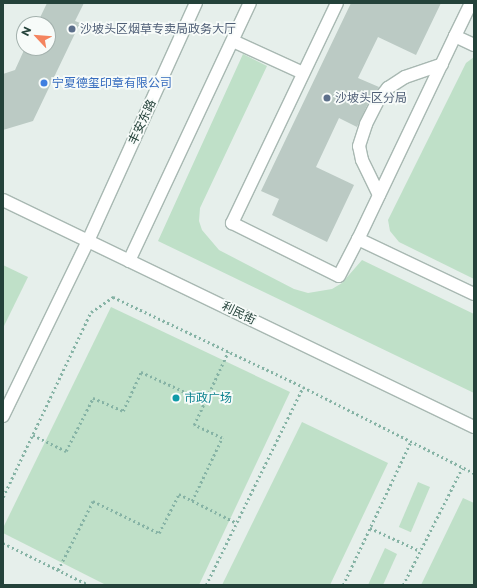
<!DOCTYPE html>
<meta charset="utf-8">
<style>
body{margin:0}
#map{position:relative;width:477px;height:588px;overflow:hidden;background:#e6efeb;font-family:Montserrat,"Noto Sans SC",sans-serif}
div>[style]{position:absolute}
.green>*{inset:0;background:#bfe0c8;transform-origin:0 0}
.building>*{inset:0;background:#bbcac4}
.path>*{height:2.5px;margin-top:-1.25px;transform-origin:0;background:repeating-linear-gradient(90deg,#86b3a5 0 2px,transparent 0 5px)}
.roads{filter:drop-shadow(1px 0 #a8b8b2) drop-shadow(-1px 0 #a8b8b2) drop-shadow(0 1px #a8b8b2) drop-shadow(0 -1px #a8b8b2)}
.minor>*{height:12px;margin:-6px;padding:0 6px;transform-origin:6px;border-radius:6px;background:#fff}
.dots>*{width:11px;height:11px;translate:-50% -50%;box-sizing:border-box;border:2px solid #f7fbf9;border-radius:50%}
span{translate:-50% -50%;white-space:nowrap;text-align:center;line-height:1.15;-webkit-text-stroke:3.5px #f7fbf9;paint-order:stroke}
.service-label{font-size:12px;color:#4e5e75}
.left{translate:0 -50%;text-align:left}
.shop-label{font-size:12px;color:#366cbe}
.street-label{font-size:12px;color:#24423a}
.culture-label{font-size:12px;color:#0d838f}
.frame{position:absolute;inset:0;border:4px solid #24423a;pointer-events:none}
.north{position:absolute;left:16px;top:16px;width:40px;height:40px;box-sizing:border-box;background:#f7fbf9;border:1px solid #a3b1ad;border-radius:50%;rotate:296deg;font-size:11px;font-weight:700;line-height:16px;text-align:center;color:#24423a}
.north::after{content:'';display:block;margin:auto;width:14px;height:18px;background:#f4845f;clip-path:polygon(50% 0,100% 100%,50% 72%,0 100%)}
</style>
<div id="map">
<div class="green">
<div style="clip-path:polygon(243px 54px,267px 66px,200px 208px,199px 221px,202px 230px,219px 250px,294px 289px,308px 293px,332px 289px,342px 283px,362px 260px,474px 314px,474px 393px,158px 241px)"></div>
<div style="clip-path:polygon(474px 57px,474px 279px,399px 242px,390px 231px,388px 220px,466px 63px)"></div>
<div style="clip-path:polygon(3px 265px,28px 277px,3px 328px)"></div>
<div style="clip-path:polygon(111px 307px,290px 392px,199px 585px,106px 585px,3px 533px,3px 528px)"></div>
<div style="clip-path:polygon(302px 422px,388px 463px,330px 585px,222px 585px)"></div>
<div style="left:418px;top:482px;width:13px;height:49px;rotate:23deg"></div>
<div style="clip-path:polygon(463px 498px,474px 503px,474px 585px,421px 585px)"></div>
<div style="clip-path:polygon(385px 548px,397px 554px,383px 585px,368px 585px)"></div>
</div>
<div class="building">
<div style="clip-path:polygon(47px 3px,84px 3px,75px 21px,80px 23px,33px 121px,3px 130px,3px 74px,15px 70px,25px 48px,48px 48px,48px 24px,37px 24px)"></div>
<div style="clip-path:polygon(351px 3px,441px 3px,416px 55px,378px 37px,358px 78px,379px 87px,370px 99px,357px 127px,339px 118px,316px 167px,354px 185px,327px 242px,272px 215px,279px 199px,261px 191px)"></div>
</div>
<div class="path">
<div style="left:33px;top:435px;width:37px;rotate:26deg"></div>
<div style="left:66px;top:451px;width:59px;rotate:-63deg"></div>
<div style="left:93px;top:398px;width:33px;rotate:23deg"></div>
<div style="left:123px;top:411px;width:43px;rotate:-65.2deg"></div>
<div style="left:141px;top:372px;width:70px;rotate:24.4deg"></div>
<div style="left:3px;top:497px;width:205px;rotate:-64.6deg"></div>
<div style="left:91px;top:312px;width:27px;rotate:-34deg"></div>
<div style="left:113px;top:297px;width:210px;rotate:25.3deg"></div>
<div style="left:303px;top:387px;width:191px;rotate:26.7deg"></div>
<div style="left:192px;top:501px;width:70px;rotate:-64.5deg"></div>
<div style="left:222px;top:438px;width:31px;rotate:-155deg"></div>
<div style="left:194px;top:425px;width:81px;rotate:-65deg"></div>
<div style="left:370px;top:528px;width:55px;rotate:24.7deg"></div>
<div style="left:3px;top:543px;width:96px;rotate:26deg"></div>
<div style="left:58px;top:570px;width:77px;rotate:-63.1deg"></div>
<div style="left:93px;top:501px;width:73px;rotate:25.9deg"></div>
<div style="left:159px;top:533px;width:44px;rotate:-62.9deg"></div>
<div style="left:179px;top:494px;width:65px;rotate:26.6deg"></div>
<div style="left:206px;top:585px;width:220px;rotate:-63.9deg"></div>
<div style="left:343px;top:585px;width:159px;rotate:-64.7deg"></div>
<div style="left:403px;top:585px;width:131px;rotate:-63.2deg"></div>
</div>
<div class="roads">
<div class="minor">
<div style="left:337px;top:3px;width:244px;rotate:115.5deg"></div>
<div style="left:232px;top:223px;width:119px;rotate:26.4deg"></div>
<div style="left:339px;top:276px;width:42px;rotate:-62.8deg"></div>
<div style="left:455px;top:36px;width:37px;rotate:-64deg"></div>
<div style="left:233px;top:41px;width:77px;rotate:24.6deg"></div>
<div style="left:474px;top:45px;width:21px;rotate:-155deg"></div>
<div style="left:455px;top:36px;width:225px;rotate:115.5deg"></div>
<div style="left:358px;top:239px;width:128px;rotate:25.4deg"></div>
<div style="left:379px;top:195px;width:39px;rotate:-116deg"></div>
<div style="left:362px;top:160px;width:14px;rotate:-102deg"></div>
<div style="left:359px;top:146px;width:23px;rotate:-72deg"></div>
<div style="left:366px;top:124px;width:25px;rotate:-63deg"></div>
<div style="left:377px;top:102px;width:18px;rotate:-52deg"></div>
<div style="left:388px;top:88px;width:20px;rotate:-33deg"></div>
<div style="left:405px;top:77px;width:39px;rotate:-19deg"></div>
<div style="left:3px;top:200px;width:523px;rotate:25.73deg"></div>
<div style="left:129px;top:261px;width:285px;rotate:-64.9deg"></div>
<div style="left:3px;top:416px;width:195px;rotate:-64.1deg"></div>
<div style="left:88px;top:241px;width:261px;rotate:-65.6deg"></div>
</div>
</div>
<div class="dots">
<div style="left:72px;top:29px;background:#5c6f8a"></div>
<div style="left:44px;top:83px;background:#3f7fe0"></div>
<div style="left:327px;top:98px;background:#5c6f8a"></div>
<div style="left:176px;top:398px;background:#0f9aa8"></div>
</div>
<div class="service-label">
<span class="left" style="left:80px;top:29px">沙坡头区烟草专卖局政务大厅</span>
<span class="left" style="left:335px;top:98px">沙坡头区分局</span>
</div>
<div class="shop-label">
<span class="left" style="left:52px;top:83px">宁夏德玺印章有限公司</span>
</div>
<div class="street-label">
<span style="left:142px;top:122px;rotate:-65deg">丰安东路</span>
<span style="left:239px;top:313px;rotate:26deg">利民街</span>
</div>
<div class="culture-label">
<span class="left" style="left:184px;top:398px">市政广场</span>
</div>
<div class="frame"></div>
<div class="north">N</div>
</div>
